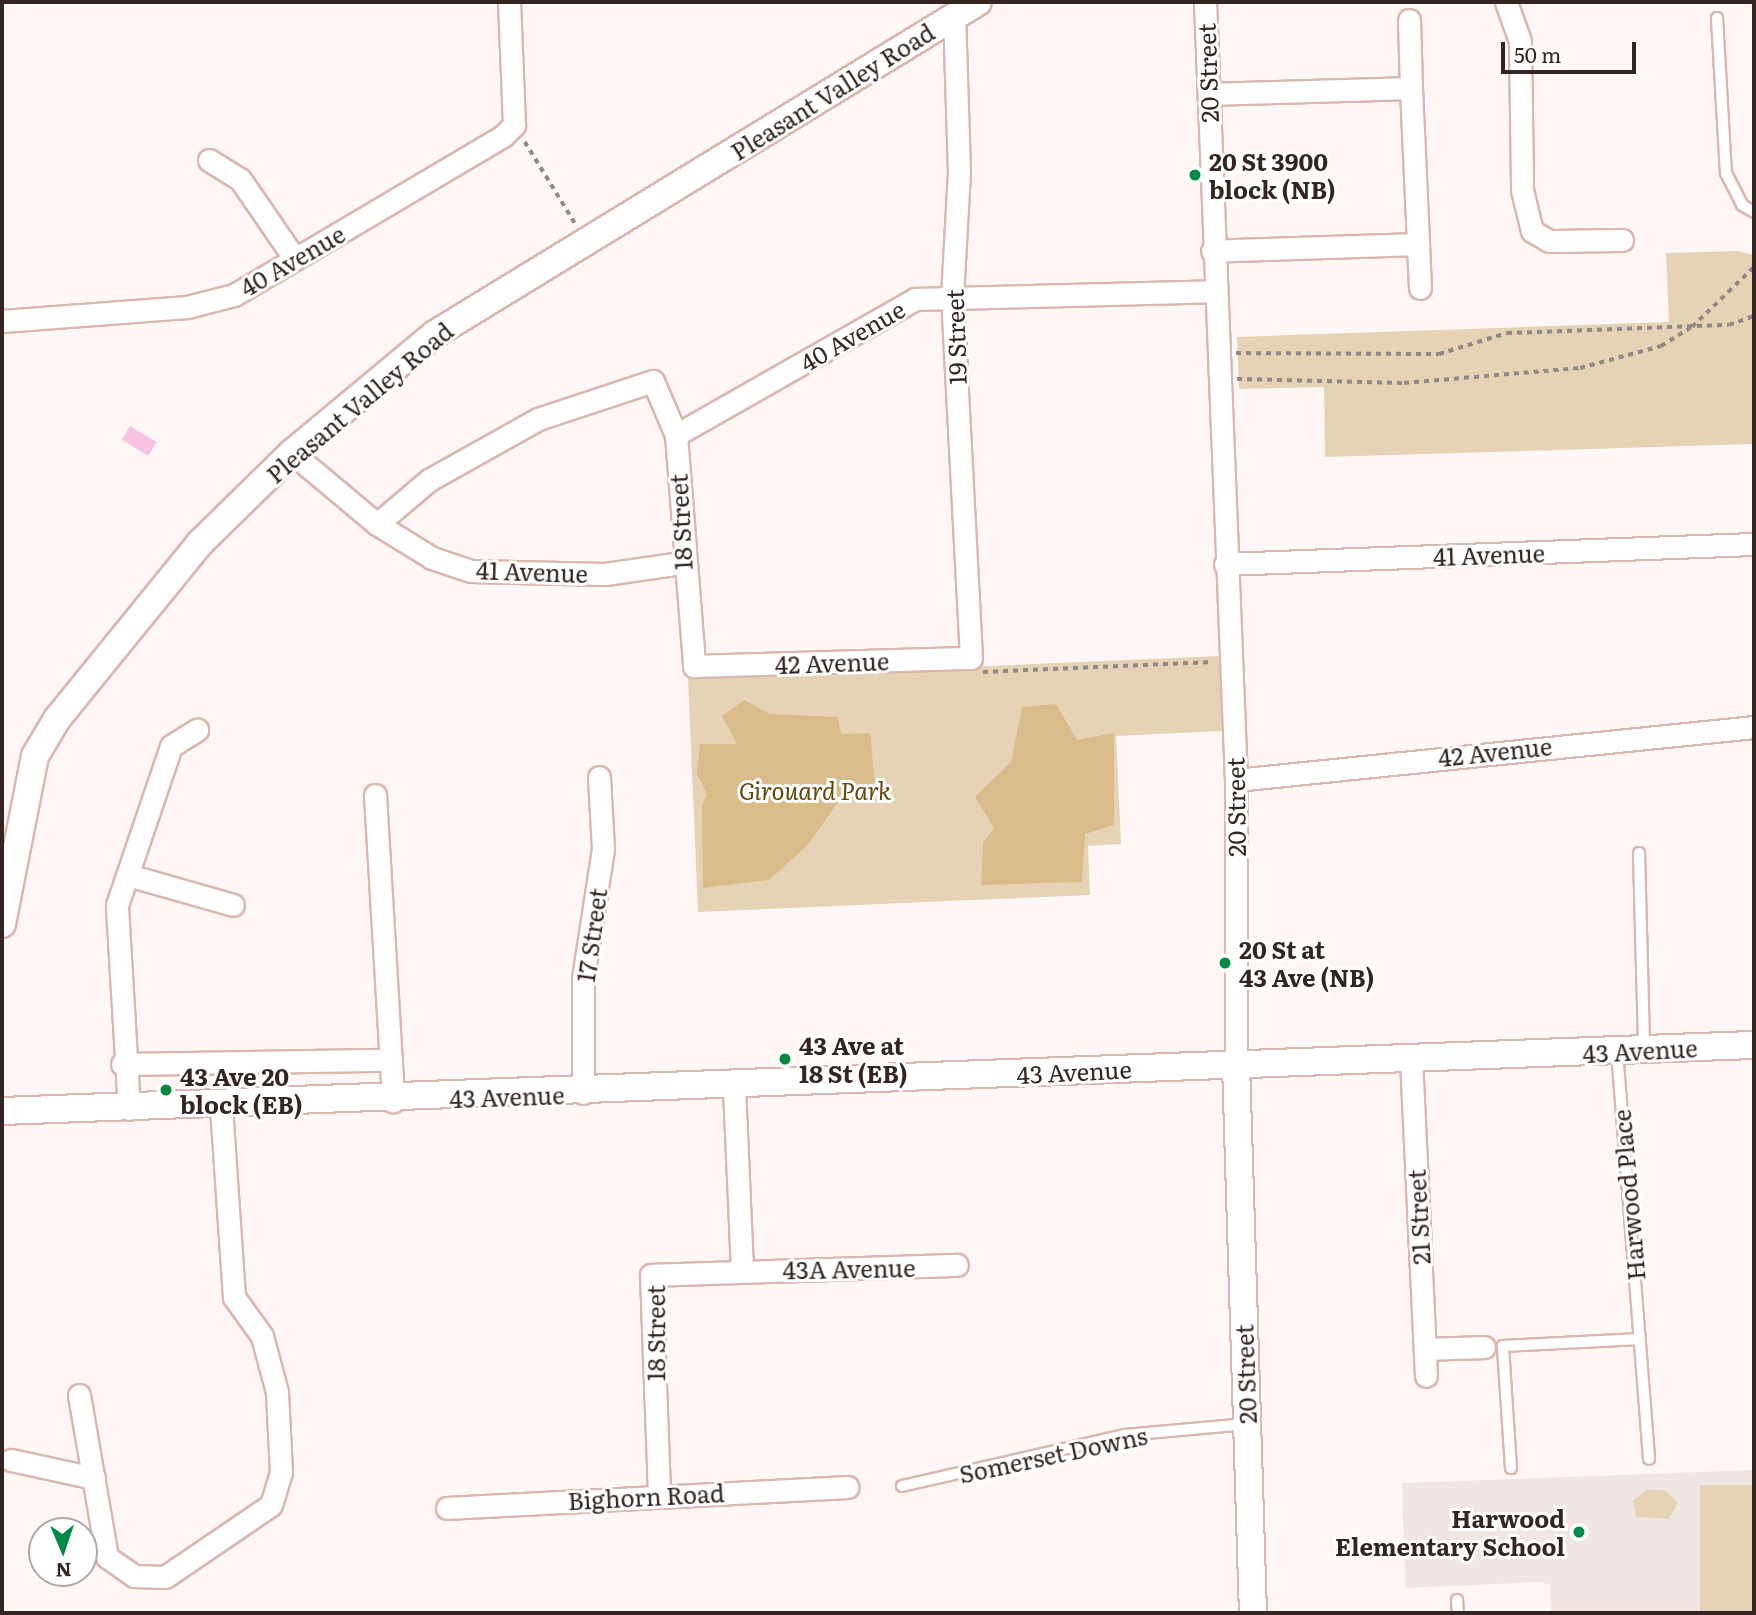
<!DOCTYPE html>
<style>
body{margin:0}
#map{position:relative;width:1756px;height:1615px;overflow:hidden;background:#fef7f5;font-family:Literata,serif}
div>[style]{position:absolute}
.built>*{inset:0;background:#f0e7e5}
.green>*{inset:0;background:#e6d3b5;transform-origin:0 0}
.forest>*{inset:0;background:#dabc8b}
.water>*{inset:0;background:#f9c4e3;transform-origin:0 0}
.path>*{height:3.5px;margin-top:-1.75px;transform-origin:0;background:repeating-linear-gradient(90deg,#928886 0 5px,transparent 0 10px)}
.roads{filter:drop-shadow(2px 0 #dab7b0) drop-shadow(-2px 0 #dab7b0) drop-shadow(0 2px #dab7b0) drop-shadow(0 -2px #dab7b0)}
.service>*{height:10px;margin:-5px;padding:0 5px;transform-origin:5px;border-radius:5px;background:#fff}
.minor>*{height:21px;margin:-10.5px;padding:0 10.5px;transform-origin:10.5px;border-radius:10.5px;background:#fff}
.tertiary>*{height:26px;margin:-13px;padding:0 13px;transform-origin:13px;border-radius:13px;background:#fff}
.dots>*{width:19px;height:19px;translate:-50% -50%;box-sizing:border-box;border:4px solid #fff;border-radius:50%}
span{translate:-50% -50%;white-space:nowrap;text-align:center;line-height:1.15;-webkit-text-stroke:6px #fff;paint-order:stroke}
.street-label{font-size:24px;color:#322522}
.poi-label{font-size:24px;color:#322522;font-weight:700}
.left{translate:0 -50%;text-align:left}
.right{translate:-100% -50%;text-align:right}
.park-label{font-size:24px;color:#644608;font-style:italic}
.frame{position:absolute;inset:0;border:4px solid #322522;pointer-events:none}
.north{position:absolute;left:28px;top:1517px;width:70px;height:70px;box-sizing:border-box;background:#fff;border:2px solid #ada8a7;border-radius:50%;rotate:178deg;font-size:19px;font-weight:700;line-height:28px;text-align:center;color:#322522}
.north::after{content:'';display:block;margin:auto;width:24px;height:32px;background:#008845;clip-path:polygon(50% 0,100% 100%,50% 72%,0 100%)}
.scale{position:absolute;left:1501px;top:42px;width:135px;height:32px;box-sizing:border-box;border:4px solid #322522;border-top:0;padding-left:9px;font-size:21px;line-height:24px;white-space:nowrap;color:#322522;-webkit-text-stroke:5px #fff;paint-order:stroke}
</style>
<div id="map">
<div class="built">
<div style="clip-path:polygon(1754px 1470px,1754px 1613px,1551px 1613px,1550px 1585px,1541px 1582px,1405px 1588px,1402px 1483px)"></div>
</div>
<div class="green">
<div style="clip-path:polygon(1737px 251px,1754px 255px,1754px 444px,1325px 457px,1324px 387px,1239px 389px,1237px 337px,1669px 322px,1666px 253px)"></div>
<div style="clip-path:polygon(1219px 656px,1223px 731px,1116px 736px,1121px 844px,1088px 846px,1090px 895px,698px 912px,688px 679px)"></div>
<div style="left:1754px;top:1485px;width:128px;height:54px;rotate:90deg"></div>
<div style="clip-path:polygon(1647px 1489px,1666px 1491px,1678px 1503px,1669px 1519px,1636px 1517px,1633px 1501px)"></div>
</div>
<div class="forest">
<div style="clip-path:polygon(744px 700px,770px 714px,838px 717px,841px 734px,870px 733px,876px 795px,838px 802px,807px 846px,769px 880px,703px 888px,702px 805px,707px 794px,697px 774px,700px 744px,737px 744px,722px 716px)"></div>
<div style="clip-path:polygon(1056px 704px,1077px 740px,1114px 733px,1114px 825px,1085px 834px,1082px 882px,981px 885px,983px 843px,994px 828px,975px 797px,1011px 762px,1022px 707px)"></div>
</div>
<div class="water">
<div style="left:130px;top:426px;width:31px;height:16px;rotate:31deg"></div>
</div>
<div class="path">
<div style="left:525px;top:142px;width:97px;rotate:58.4deg"></div>
<div style="left:1236px;top:353px;width:203px;rotate:0.3deg"></div>
<div style="left:1439px;top:354px;width:71px;rotate:-17.2deg"></div>
<div style="left:1507px;top:333px;width:222px;rotate:-2.1deg"></div>
<div style="left:1729px;top:325px;width:27px;rotate:-20deg"></div>
<div style="left:1237px;top:379px;width:167px;rotate:1.4deg"></div>
<div style="left:1404px;top:383px;width:177px;rotate:-4.9deg"></div>
<div style="left:1580px;top:368px;width:84px;rotate:-15.2deg"></div>
<div style="left:1661px;top:346px;width:36px;rotate:-32deg"></div>
<div style="left:1692px;top:327px;width:86px;rotate:-44.1deg"></div>
<div style="left:983px;top:672px;width:230px;rotate:-2.5deg"></div>
</div>
<div class="roads">
<div class="service">
<div style="left:1717px;top:18px;width:155px;rotate:86.7deg"></div>
<div style="left:1726px;top:173px;width:36px;rotate:63deg"></div>
<div style="left:1742px;top:205px;width:14px;rotate:30deg"></div>
<div style="left:1639px;top:853px;width:196px;rotate:88.5deg"></div>
<div style="left:1617px;top:1051px;width:409px;rotate:85.5deg"></div>
<div style="left:1511px;top:1468px;width:122px;rotate:-93.8deg"></div>
<div style="left:1503px;top:1346px;width:137px;rotate:-2.9deg"></div>
<div style="left:902px;top:1486px;width:229px;rotate:-12.9deg"></div>
<div style="left:1125px;top:1435px;width:122px;rotate:-5.2deg"></div>
<div style="left:1457px;top:1600px;width:13px;rotate:86deg"></div>
</div>
<div class="minor">
<div style="left:1205px;top:2px;width:779px;rotate:87.72deg"></div>
<div style="left:1236px;top:780px;width:284px;rotate:90deg"></div>
<div style="left:1506px;top:2px;width:41px;rotate:70.3deg"></div>
<div style="left:1520px;top:41px;width:149px;rotate:89.2deg"></div>
<div style="left:1522px;top:190px;width:42px;rotate:76.3deg"></div>
<div style="left:1532px;top:231px;width:20px;rotate:30deg"></div>
<div style="left:1549px;top:241px;width:73px;rotate:-0.8deg"></div>
<div style="left:1409px;top:20px;width:68px;rotate:88.3deg"></div>
<div style="left:1209px;top:94px;width:202px;rotate:-1.7deg"></div>
<div style="left:1411px;top:88px;width:156px;rotate:87.4deg"></div>
<div style="left:1418px;top:244px;width:206px;rotate:178.1deg"></div>
<div style="left:209px;top:160px;width:36px;rotate:32deg"></div>
<div style="left:240px;top:179px;width:97px;rotate:55.5deg"></div>
<div style="left:1418px;top:244px;width:44px;rotate:87.4deg"></div>
<div style="left:2px;top:321px;width:186px;rotate:-4.3deg"></div>
<div style="left:187px;top:307px;width:49px;rotate:-14.3deg"></div>
<div style="left:234px;top:295px;width:312px;rotate:-30.6deg"></div>
<div style="left:503px;top:136px;width:16px;rotate:-45deg"></div>
<div style="left:514px;top:125px;width:123px;rotate:-92.3deg"></div>
<div style="left:676px;top:435px;width:275px;rotate:-29.6deg"></div>
<div style="left:915px;top:299px;width:298px;rotate:-1.5deg"></div>
<div style="left:292px;top:453px;width:111px;rotate:39.9deg"></div>
<div style="left:377px;top:524px;width:65px;rotate:31.7deg"></div>
<div style="left:432px;top:558px;width:41px;rotate:18.4deg"></div>
<div style="left:471px;top:571px;width:134px;rotate:1.3deg"></div>
<div style="left:605px;top:574px;width:77px;rotate:-8.2deg"></div>
<div style="left:377px;top:524px;width:68px;rotate:-40.2deg"></div>
<div style="left:429px;top:480px;width:125px;rotate:-29.2deg"></div>
<div style="left:538px;top:419px;width:121px;rotate:-18.3deg"></div>
<div style="left:653px;top:381px;width:59px;rotate:66.9deg"></div>
<div style="left:676px;top:435px;width:232px;rotate:85.5deg"></div>
<div style="left:694px;top:666px;width:277px;rotate:-1.7deg"></div>
<div style="left:971px;top:658px;width:361px;rotate:-93deg"></div>
<div style="left:952px;top:297px;width:125px;rotate:-86.8deg"></div>
<div style="left:959px;top:172px;width:156px;rotate:-91.8deg"></div>
<div style="left:1225px;top:564px;width:529px;rotate:-2.17deg"></div>
<div style="left:1236px;top:780px;width:521px;rotate:-5.84deg"></div>
<div style="left:375px;top:795px;width:307px;rotate:86.6deg"></div>
<div style="left:128px;top:875px;width:109px;rotate:15.9deg"></div>
<div style="left:1411px;top:1058px;width:318px;rotate:87.3deg"></div>
<div style="left:122px;top:1064px;width:269px;rotate:-0.9deg"></div>
<div style="left:734px;top:1087px;width:183px;rotate:87.5deg"></div>
<div style="left:583px;top:1093px;width:115px;rotate:-90deg"></div>
<div style="left:583px;top:978px;width:131px;rotate:-81.2deg"></div>
<div style="left:603px;top:849px;width:72px;rotate:-93.2deg"></div>
<div style="left:129px;top:1109px;width:204px;rotate:-93.4deg"></div>
<div style="left:117px;top:905px;width:168px;rotate:-71.2deg"></div>
<div style="left:171px;top:746px;width:31px;rotate:-32deg"></div>
<div style="left:1425px;top:1349px;width:59px;rotate:-1.9deg"></div>
<div style="left:79px;top:1395px;width:164px;rotate:80.2deg"></div>
<div style="left:107px;top:1557px;width:33px;rotate:35deg"></div>
<div style="left:134px;top:1576px;width:31px;rotate:2deg"></div>
<div style="left:165px;top:1577px;width:128px;rotate:-34.2deg"></div>
<div style="left:271px;top:1505px;width:34px;rotate:-73deg"></div>
<div style="left:281px;top:1472px;width:80px;rotate:-92.9deg"></div>
<div style="left:277px;top:1392px;width:58px;rotate:-105deg"></div>
<div style="left:262px;top:1336px;width:48px;rotate:-125.7deg"></div>
<div style="left:234px;top:1297px;width:190px;rotate:-93.9deg"></div>
<div style="left:11px;top:1460px;width:85px;rotate:12.2deg"></div>
<div style="left:659px;top:1493px;width:218px;rotate:-92.1deg"></div>
<div style="left:651px;top:1275px;width:306px;rotate:-1.9deg"></div>
<div style="left:447px;top:1508px;width:401px;rotate:-3deg"></div>
</div>
<div class="tertiary">
<div style="left:2px;top:924px;width:171px;rotate:-78.9deg"></div>
<div style="left:35px;top:756px;width:43px;rotate:-59.3deg"></div>
<div style="left:57px;top:719px;width:227px;rotate:-50.9deg"></div>
<div style="left:200px;top:543px;width:129px;rotate:-44.4deg"></div>
<div style="left:292px;top:453px;width:186px;rotate:-39.8deg"></div>
<div style="left:435px;top:334px;width:636px;rotate:-31.44deg"></div>
<div style="left:1236px;top:1064px;width:549px;rotate:88.23deg"></div>
<div style="left:2px;top:1111px;width:1753px;rotate:-2.16deg"></div>
</div>
</div>
<div class="dots">
<div style="left:1195px;top:175px;background:#008845"></div>
<div style="left:1225px;top:963px;background:#008845"></div>
<div style="left:785px;top:1059px;background:#008845"></div>
<div style="left:166px;top:1090px;background:#008845"></div>
<div style="left:1579px;top:1532px;background:#008845"></div>
</div>
<div class="street-label">
<span style="left:1207px;top:73px;rotate:-92deg">20 Street</span>
<span style="left:832px;top:91px;rotate:-32deg">Pleasant Valley Road</span>
<span style="left:292px;top:260px;rotate:-30deg">40 Avenue</span>
<span style="left:852px;top:335px;rotate:-30deg">40 Avenue</span>
<span style="left:955px;top:337px;rotate:-92deg">19 Street</span>
<span style="left:359px;top:402px;rotate:-40deg">Pleasant Valley Road</span>
<span style="left:680px;top:522px;rotate:-93deg">18 Street</span>
<span style="left:1489px;top:554px;rotate:-2deg">41 Avenue</span>
<span style="left:532px;top:571px;rotate:2deg">41 Avenue</span>
<span style="left:832px;top:662px;rotate:-2deg">42 Avenue</span>
<span style="left:1495px;top:751px;rotate:-6deg">42 Avenue</span>
<span style="left:1235px;top:807px;rotate:-91deg">20 Street</span>
<span style="left:591px;top:935px;rotate:-82deg">17 Street</span>
<span style="left:1640px;top:1050px;rotate:-3deg">43 Avenue</span>
<span style="left:1074px;top:1071px;rotate:-3deg">43 Avenue</span>
<span style="left:507px;top:1096px;rotate:-2deg">43 Avenue</span>
<span style="left:1628px;top:1195px;rotate:-95deg">Harwood Place</span>
<span style="left:1418px;top:1217px;rotate:-93deg">21 Street</span>
<span style="left:849px;top:1268px;rotate:-1deg">43A Avenue</span>
<span style="left:655px;top:1333px;rotate:-90deg">18 Street</span>
<span style="left:1245px;top:1374px;rotate:-92deg">20 Street</span>
<span style="left:1053px;top:1454px;rotate:-12deg">Somerset Downs</span>
<span style="left:646px;top:1496px;rotate:-3deg">Bighorn Road</span>
</div>
<div class="poi-label">
<span class="left" style="left:1209px;top:175px">20 St 3900<br>block (NB)</span>
<span class="left" style="left:1239px;top:963px">20 St at<br>43 Ave (NB)</span>
<span class="left" style="left:799px;top:1059px">43 Ave at<br>18 St (EB)</span>
<span class="left" style="left:180px;top:1090px">43 Ave 20<br>block (EB)</span>
<span class="right" style="left:1565px;top:1532px">Harwood<br>Elementary School</span>
</div>
<div class="park-label">
<span style="left:815px;top:790px">Girouard Park</span>
</div>
<div class="frame"></div>
<div class="north">N</div>
<div class="scale">50 m</div>
</div>
